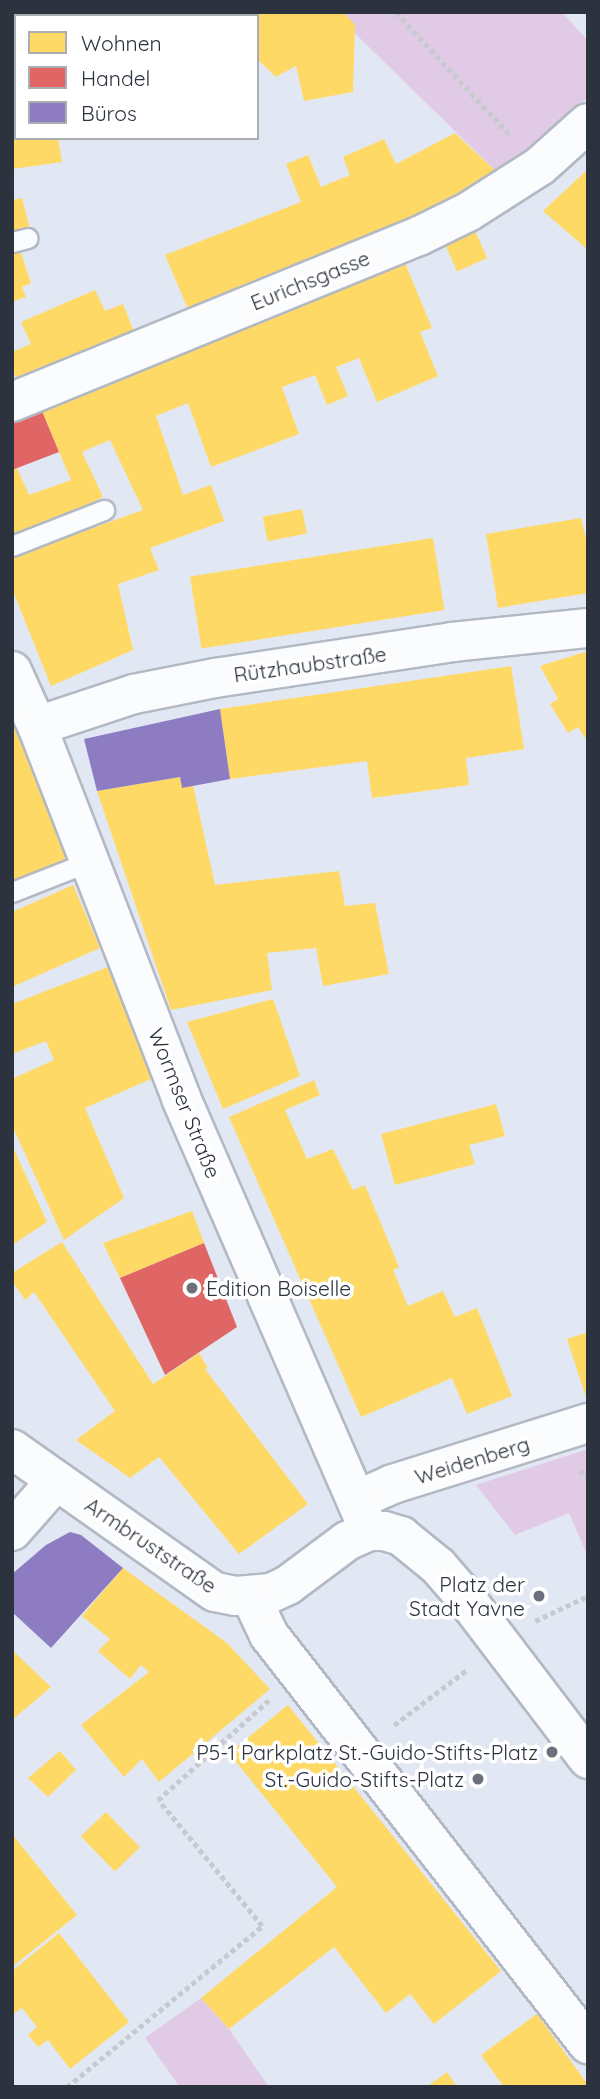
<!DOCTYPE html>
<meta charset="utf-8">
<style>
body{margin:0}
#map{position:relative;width:600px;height:2099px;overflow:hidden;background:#e2e8f3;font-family:Quicksand,sans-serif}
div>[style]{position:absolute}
.green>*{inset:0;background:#e0cae5}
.homes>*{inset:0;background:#ffd966;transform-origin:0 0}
.shops>*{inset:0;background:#e06666}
.offices>*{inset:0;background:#8e7cc3}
.path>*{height:4.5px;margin-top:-2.25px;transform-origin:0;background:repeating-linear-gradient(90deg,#c7c9ce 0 5px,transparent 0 8.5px)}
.roads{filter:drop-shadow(2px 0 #b3b9c4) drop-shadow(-2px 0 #b3b9c4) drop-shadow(0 2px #b3b9c4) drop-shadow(0 -2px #b3b9c4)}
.lane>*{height:19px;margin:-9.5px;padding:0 9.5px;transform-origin:9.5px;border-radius:9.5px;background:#fbfcfd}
.street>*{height:38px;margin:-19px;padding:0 19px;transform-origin:19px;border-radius:19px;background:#fbfcfd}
.dots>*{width:19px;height:19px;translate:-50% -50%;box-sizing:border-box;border:4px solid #fff;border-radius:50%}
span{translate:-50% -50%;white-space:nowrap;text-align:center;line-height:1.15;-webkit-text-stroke:7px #fff;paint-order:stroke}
.street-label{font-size:21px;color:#2c333e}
.poi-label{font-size:21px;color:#2c333e}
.left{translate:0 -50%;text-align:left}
.right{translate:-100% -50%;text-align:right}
.frame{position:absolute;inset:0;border:14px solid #2c333e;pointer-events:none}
.legend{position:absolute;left:14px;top:14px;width:245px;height:126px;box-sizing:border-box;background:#fff;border:2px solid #abadb2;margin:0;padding:9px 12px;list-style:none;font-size:21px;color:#2c333e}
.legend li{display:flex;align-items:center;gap:14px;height:35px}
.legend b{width:35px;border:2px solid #abadb2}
</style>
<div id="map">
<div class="green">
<div style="clip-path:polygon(333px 12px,562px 12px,588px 41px,588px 97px,502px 177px)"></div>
<div style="clip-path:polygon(588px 1449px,588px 1557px,569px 1513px,515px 1535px,476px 1485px)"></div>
<div style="clip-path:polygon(201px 1998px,229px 2029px,269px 2087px,180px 2087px,145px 2038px)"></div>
</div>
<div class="homes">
<div style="clip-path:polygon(12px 12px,96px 12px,97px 16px,16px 16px,16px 42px,12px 42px)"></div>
<div style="clip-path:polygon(207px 12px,343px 12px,355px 25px,353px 92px,304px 101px,296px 66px,276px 77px,257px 59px,257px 16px,211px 16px)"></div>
<div style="clip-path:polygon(16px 127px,16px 138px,58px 138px,62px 162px,12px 169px,12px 128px)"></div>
<div style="clip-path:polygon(455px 133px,502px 177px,396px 231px,191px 316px,165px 255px,301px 202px,286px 164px,308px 155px,321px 187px,350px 175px,343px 157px,384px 139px,396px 164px)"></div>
<div style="clip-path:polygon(588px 169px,588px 250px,543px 211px)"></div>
<div style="clip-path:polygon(22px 198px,30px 229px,12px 234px,12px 200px)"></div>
<div style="left:473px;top:226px;width:35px;height:33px;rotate:66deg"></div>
<div style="clip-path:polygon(20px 250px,31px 283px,22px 287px,26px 297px,12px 302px,12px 253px)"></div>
<div style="clip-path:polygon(402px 256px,432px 328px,420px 332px,438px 376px,377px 402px,359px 358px,336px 367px,348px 396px,327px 405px,315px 375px,282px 387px,299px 434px,211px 467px,188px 403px,156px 416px,183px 495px,211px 485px,224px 521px,150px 548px,159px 570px,118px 584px,133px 650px,51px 686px,12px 589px,12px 557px,143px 510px,110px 440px,82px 452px,103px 497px,12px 539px,12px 470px,17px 468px,29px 495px,71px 480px,39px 404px)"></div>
<div style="clip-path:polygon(95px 290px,105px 311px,123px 304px,135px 334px,19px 384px,12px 369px,12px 352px,31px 344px,21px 322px)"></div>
<div style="left:302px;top:509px;width:25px;height:40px;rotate:79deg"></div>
<div style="clip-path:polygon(581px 518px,588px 546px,588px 593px,498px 608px,486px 534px)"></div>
<div style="left:433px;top:538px;width:73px;height:246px;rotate:81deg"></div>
<div style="clip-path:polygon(588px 651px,588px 742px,578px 727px,568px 733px,550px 704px,558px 699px,540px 666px)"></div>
<div style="clip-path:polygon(511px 666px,524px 749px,466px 758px,469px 785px,372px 798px,367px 761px,230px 779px,220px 709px)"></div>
<div style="clip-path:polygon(12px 722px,69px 858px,12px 882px)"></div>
<div style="clip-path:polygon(180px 777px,182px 788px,193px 785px,215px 885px,339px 871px,345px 906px,375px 903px,389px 974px,323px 986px,316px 948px,267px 953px,272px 990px,171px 1010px,97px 791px)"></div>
<div style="clip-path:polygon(73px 885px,100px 948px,12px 987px,12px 912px)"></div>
<div style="clip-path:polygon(108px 967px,153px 1078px,85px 1108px,124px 1198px,64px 1240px,12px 1125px,12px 1079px,54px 1060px,46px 1041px,12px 1054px,12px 1004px)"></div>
<div style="clip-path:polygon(273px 999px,300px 1076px,223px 1109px,187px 1022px)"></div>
<div style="clip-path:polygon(314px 1080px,320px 1095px,285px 1110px,307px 1159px,333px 1149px,353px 1190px,365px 1185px,399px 1267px,393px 1270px,408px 1306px,443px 1291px,455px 1317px,477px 1308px,512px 1396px,467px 1414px,452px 1378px,361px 1417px,229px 1117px)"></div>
<div style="clip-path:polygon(496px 1104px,505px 1136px,469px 1145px,475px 1164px,395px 1185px,381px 1134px)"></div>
<div style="clip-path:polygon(12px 1145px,47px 1222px,12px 1245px)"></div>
<div style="clip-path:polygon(192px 1211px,204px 1243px,120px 1278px,103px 1243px)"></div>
<div style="clip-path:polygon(62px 1242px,153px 1384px,199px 1353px,208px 1368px,205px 1369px,308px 1504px,239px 1554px,159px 1457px,130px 1478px,76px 1440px,115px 1411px,34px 1292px,25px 1300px,12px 1281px,12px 1273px)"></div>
<div style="clip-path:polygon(588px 1332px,588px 1400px,587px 1400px,567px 1339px)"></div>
<div style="clip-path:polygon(123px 1568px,227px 1643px,270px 1689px,159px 1782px,142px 1759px,124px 1777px,81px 1725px,149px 1672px,141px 1665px,130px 1679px,98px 1651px,110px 1639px,82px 1616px)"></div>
<div style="clip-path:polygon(12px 1650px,51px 1687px,12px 1720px)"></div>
<div style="clip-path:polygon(288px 1705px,501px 1971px,434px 2024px,410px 1994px,386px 2013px,334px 1947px,229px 2029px,201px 1998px,337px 1887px,229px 1753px)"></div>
<div style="clip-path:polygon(60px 1751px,76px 1770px,48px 1797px,28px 1778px)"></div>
<div style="left:106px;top:1812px;width:49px;height:35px;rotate:46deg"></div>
<div style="clip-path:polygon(12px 1834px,77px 1915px,12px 1967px)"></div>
<div style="clip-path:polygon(59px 1933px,129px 2022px,70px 2069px,48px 2040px,38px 2047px,28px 2035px,37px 2027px,22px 2008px,12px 2015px,12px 1971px)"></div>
<div style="clip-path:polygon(537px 2014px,588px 2085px,588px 2087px,504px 2087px,481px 2055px)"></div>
<div style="clip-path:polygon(447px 2072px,457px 2087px,426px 2087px,435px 2081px)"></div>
</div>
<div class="shops">
<div style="clip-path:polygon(39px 404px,59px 452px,12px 470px,12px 415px)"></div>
<div style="clip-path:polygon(204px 1243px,237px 1327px,165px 1375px,120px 1278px)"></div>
</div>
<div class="offices">
<div style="clip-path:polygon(220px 709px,230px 779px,182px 788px,180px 777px,97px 791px,84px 739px)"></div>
<div style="clip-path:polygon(70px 1532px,81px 1535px,123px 1568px,51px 1648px,12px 1612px,12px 1574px,46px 1545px)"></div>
</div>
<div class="path">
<div style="left:115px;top:12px;width:4px;rotate:90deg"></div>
<div style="left:157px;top:12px;width:6px;rotate:45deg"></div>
<div style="left:396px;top:12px;width:168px;rotate:47.2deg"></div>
<div style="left:580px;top:1470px;width:11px;rotate:45deg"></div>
<div style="left:535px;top:1621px;width:59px;rotate:-25.3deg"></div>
<div style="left:394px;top:1725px;width:93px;rotate:-37.1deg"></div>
<div style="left:67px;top:2087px;width:253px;rotate:-39.5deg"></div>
<div style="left:262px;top:1926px;width:163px;rotate:-129.5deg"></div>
<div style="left:158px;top:1800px;width:149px;rotate:-42deg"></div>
</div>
<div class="roads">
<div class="lane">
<div style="left:12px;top:242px;width:16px;rotate:-14deg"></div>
<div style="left:12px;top:546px;width:99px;rotate:-21.4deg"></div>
<div style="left:12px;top:892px;width:82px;rotate:-21.5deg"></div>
</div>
<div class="street">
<div style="left:12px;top:402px;width:440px;rotate:-22.2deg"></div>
<div style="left:419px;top:236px;width:55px;rotate:-26.1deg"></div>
<div style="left:468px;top:212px;width:85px;rotate:-32.6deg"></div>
<div style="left:540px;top:166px;width:64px;rotate:-41.9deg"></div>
<div style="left:12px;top:671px;width:60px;rotate:65.6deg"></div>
<div style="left:37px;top:726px;width:399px;rotate:68.8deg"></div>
<div style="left:181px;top:1098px;width:472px;rotate:66.5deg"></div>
<div style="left:37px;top:726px;width:102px;rotate:-18.3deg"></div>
<div style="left:134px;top:694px;width:83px;rotate:-11.2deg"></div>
<div style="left:215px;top:678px;width:240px;rotate:-8.6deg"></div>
<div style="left:452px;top:642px;width:137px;rotate:-5.9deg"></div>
<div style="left:12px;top:1449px;width:248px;rotate:35.2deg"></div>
<div style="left:215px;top:1592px;width:21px;rotate:11deg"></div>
<div style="left:236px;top:1596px;width:35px;rotate:-5deg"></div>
<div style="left:271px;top:1593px;width:19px;rotate:-25deg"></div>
<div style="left:288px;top:1585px;width:74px;rotate:-36.7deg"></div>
<div style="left:347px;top:1541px;width:24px;rotate:-24deg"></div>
<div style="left:369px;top:1531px;width:15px"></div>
<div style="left:384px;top:1531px;width:18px;rotate:16deg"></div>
<div style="left:401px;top:1536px;width:48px;rotate:39deg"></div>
<div style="left:438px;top:1566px;width:35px;rotate:49deg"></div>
<div style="left:461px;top:1592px;width:210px;rotate:52.7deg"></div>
<div style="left:357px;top:1500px;width:39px;rotate:-24deg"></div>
<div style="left:393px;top:1484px;width:204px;rotate:-17.4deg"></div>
<div style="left:12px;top:1531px;width:67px;rotate:-48.7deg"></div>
<div style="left:251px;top:1597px;width:42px;rotate:64.7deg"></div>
<div style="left:269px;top:1635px;width:519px;rotate:52.05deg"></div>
</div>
</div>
<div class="dots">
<div style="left:192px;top:1288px;background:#6c727d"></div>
<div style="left:539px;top:1596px;background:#6c727d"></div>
<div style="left:552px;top:1752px;background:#6c727d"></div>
<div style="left:478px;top:1779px;background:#6c727d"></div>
</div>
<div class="street-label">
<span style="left:310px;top:280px;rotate:-22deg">Eurichsgasse</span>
<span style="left:310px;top:664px;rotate:-8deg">Rützhaubstraße</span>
<span style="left:185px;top:1103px;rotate:68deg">Wormser Straße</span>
<span style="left:472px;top:1460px;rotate:-17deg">Weidenberg</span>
<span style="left:151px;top:1545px;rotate:34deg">Armbruststraße</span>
</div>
<div class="poi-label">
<span class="left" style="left:206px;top:1288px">Edition Boiselle</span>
<span class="right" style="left:525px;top:1596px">Platz der<br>Stadt Yavne</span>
<span class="right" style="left:538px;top:1752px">P5-1 Parkplatz St.-Guido-Stifts-Platz</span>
<span class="right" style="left:464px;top:1779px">St.-Guido-Stifts-Platz</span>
</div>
<div class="frame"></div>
<ul class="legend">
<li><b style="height:19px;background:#ffd966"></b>Wohnen</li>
<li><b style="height:19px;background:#e06666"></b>Handel</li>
<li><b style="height:19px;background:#8e7cc3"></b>Büros</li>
</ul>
</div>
